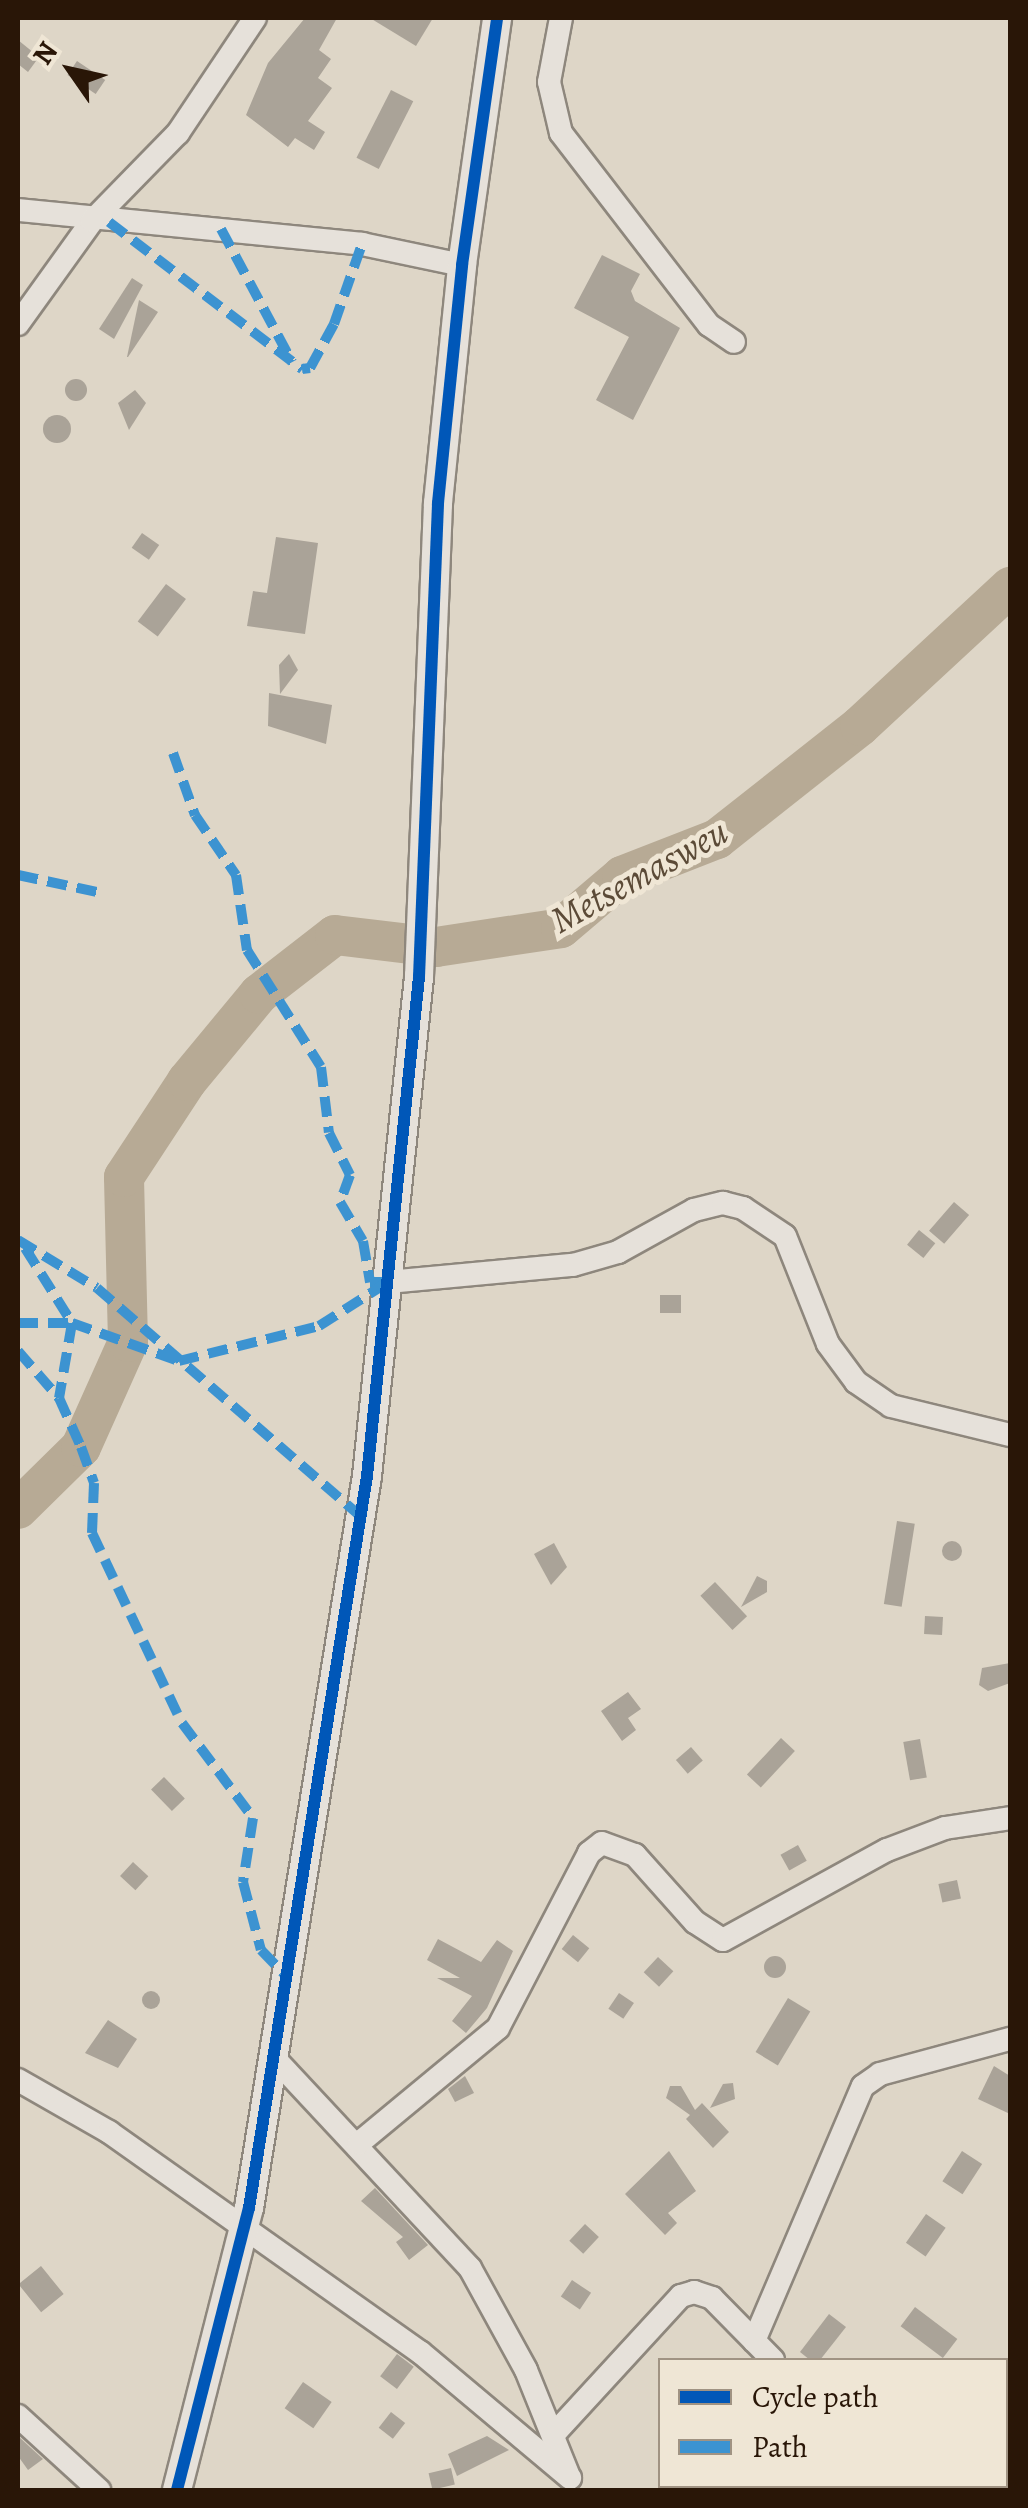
<!DOCTYPE html>
<style>
body{margin:0}
#map{position:relative;width:1028px;height:2508px;overflow:hidden;background:#ded6c7;font-family:Alegreya,serif}
div>[style]{position:absolute}
.river>*{height:40px;margin:-20px;padding:0 20px;transform-origin:20px;border-radius:20px;background:#b7aa95}
.building>*{inset:0;background:#aaa398;transform-origin:0 0}
.round{border-radius:50%}
.roads{filter:drop-shadow(2px 0 #8e877d) drop-shadow(-2px 0 #8e877d) drop-shadow(0 2px #8e877d) drop-shadow(0 -2px #8e877d)}
.minor>*{height:22px;margin:-11px;padding:0 11px;transform-origin:11px;border-radius:11px;background:#e6e1da}
.tertiary>*{height:28px;margin:-14px;padding:0 14px;transform-origin:14px;border-radius:14px;background:#e6e1da}
.quiet>*{height:10px;margin-top:-5px;transform-origin:0;background:repeating-linear-gradient(90deg,#3c93d1 0 20px,transparent 0 30px)}
.cycleway>*{height:12px;margin:-6px;padding:0 6px;transform-origin:6px;border-radius:6px;background:#0057b8}
span{translate:-50% -50%;white-space:nowrap;text-align:center;line-height:1.15;-webkit-text-stroke:10px #efe6d5;paint-order:stroke}
.water-label{font-size:38px;color:#5b4a37;font-style:italic}
.frame{position:absolute;inset:0;border:20px solid #291607;pointer-events:none}
.legend{position:absolute;left:658px;top:2358px;width:350px;height:130px;box-sizing:border-box;background:#efe6d5;border:2px solid #a09383;margin:0;padding:12px 18px;list-style:none;font-size:30px;color:#291607}
.legend li{display:flex;align-items:center;gap:20px;height:50px}
.legend b{width:50px;border:2px solid #a09383}
.north{position:absolute;left:20px;top:20px;width:100px;height:100px;-webkit-text-stroke:8px #efe6d5;paint-order:stroke;rotate:304deg;font-size:28px;font-weight:700;line-height:40px;text-align:center;color:#291607}
.north::after{content:'';display:block;margin:auto;width:35px;height:45px;background:#291607;clip-path:polygon(50% 0,100% 100%,50% 72%,0 100%)}
</style>
<div id="map">
<div class="river">
<div style="left:18px;top:1509px;width:88px;rotate:-44.5deg"></div>
<div style="left:81px;top:1447px;width:115px;rotate:-65.9deg"></div>
<div style="left:128px;top:1342px;width:165px;rotate:-91.4deg"></div>
<div style="left:124px;top:1177px;width:115px;rotate:-56.7deg"></div>
<div style="left:187px;top:1081px;width:113px;rotate:-50.4deg"></div>
<div style="left:259px;top:994px;width:96px;rotate:-37.8deg"></div>
<div style="left:335px;top:935px;width:102px;rotate:6.8deg"></div>
<div style="left:436px;top:947px;width:126px;rotate:-8.6deg"></div>
<div style="left:561px;top:928px;width:80px;rotate:-40.4deg"></div>
<div style="left:622px;top:876px;width:102px;rotate:-21.3deg"></div>
<div style="left:717px;top:839px;width:182px;rotate:-38.3deg"></div>
<div style="left:860px;top:726px;width:205px;rotate:-42.8deg"></div>
</div>
<div class="building">
<div style="clip-path:polygon(305px 18px,337px 18px,319px 50px,331px 59px,318px 78px,332px 88px,308px 121px,325px 132px,314px 150px,295px 138px,288px 147px,246px 115px,268px 63px)"></div>
<div style="clip-path:polygon(370px 18px,433px 18px,416px 46px)"></div>
<div style="clip-path:polygon(18px 40px,39px 57px,28px 72px,18px 64px)"></div>
<div style="left:77px;top:61px;width:34px;height:17px;rotate:34deg"></div>
<div style="left:391px;top:90px;width:25px;height:76px;rotate:27deg"></div>
<div style="clip-path:polygon(602px 255px,640px 274px,631px 291px,635px 301px,680px 328px,633px 420px,596px 400px,629px 337px,574px 308px)"></div>
<div style="clip-path:polygon(132px 278px,143px 285px,114px 339px,99px 329px)"></div>
<div style="clip-path:polygon(139px 300px,158px 312px,128px 357px,127px 357px)"></div>
<div class="round" style="left:65px;top:379px;width:22px;height:22px"></div>
<div style="clip-path:polygon(135px 390px,146px 403px,129px 430px,118px 403px)"></div>
<div class="round" style="left:43px;top:415px;width:28px;height:28px"></div>
<div style="left:142px;top:533px;width:21px;height:18px;rotate:35deg"></div>
<div style="clip-path:polygon(276px 537px,318px 543px,305px 634px,247px 626px,253px 591px,267px 593px)"></div>
<div style="left:166px;top:584px;width:25px;height:47px;rotate:37deg"></div>
<div style="clip-path:polygon(289px 654px,298px 670px,280px 694px,279px 665px)"></div>
<div style="clip-path:polygon(269px 693px,332px 705px,326px 744px,268px 726px)"></div>
<div style="left:954px;top:1202px;width:20px;height:38px;rotate:41deg"></div>
<div style="left:919px;top:1230px;width:21px;height:19px;rotate:39deg"></div>
<div style="left:660px;top:1295px;width:21px;height:18px"></div>
<div style="left:897px;top:1521px;width:18px;height:84px;rotate:9deg"></div>
<div class="round" style="left:942px;top:1541px;width:20px;height:20px"></div>
<div style="clip-path:polygon(554px 1543px,567px 1567px,551px 1585px,534px 1554px)"></div>
<div style="clip-path:polygon(757px 1576px,767px 1581px,767px 1592px,741px 1607px)"></div>
<div style="left:715px;top:1582px;width:47px;height:20px;rotate:47deg"></div>
<div style="left:925px;top:1616px;width:18px;height:18px;rotate:3deg"></div>
<div style="clip-path:polygon(1010px 1663px,1010px 1683px,988px 1691px,979px 1685px,982px 1668px)"></div>
<div style="clip-path:polygon(628px 1692px,641px 1709px,628px 1718px,636px 1730px,622px 1741px,601px 1711px)"></div>
<div style="left:781px;top:1738px;width:19px;height:50px;rotate:43deg"></div>
<div style="left:920px;top:1739px;width:39px;height:17px;rotate:80deg"></div>
<div style="left:691px;top:1747px;width:18px;height:20px;rotate:49deg"></div>
<div style="left:164px;top:1777px;width:30px;height:18px;rotate:46deg"></div>
<div style="left:798px;top:1845px;width:18px;height:20px;rotate:61deg"></div>
<div style="left:133px;top:1862px;width:21px;height:19px;rotate:43deg"></div>
<div style="left:957px;top:1880px;width:19px;height:19px;rotate:78deg"></div>
<div style="left:573px;top:1935px;width:21px;height:18px;rotate:39deg"></div>
<div style="clip-path:polygon(438px 1939px,481px 1962px,497px 1940px,513px 1951px,487px 2008px,466px 2033px,452px 2021px,472px 1996px,437px 1978px,460px 1978px,427px 1960px)"></div>
<div class="round" style="left:764px;top:1956px;width:22px;height:22px"></div>
<div style="left:658px;top:1957px;width:21px;height:21px;rotate:43deg"></div>
<div class="round" style="left:142px;top:1991px;width:18px;height:18px"></div>
<div style="left:619px;top:1993px;width:18px;height:19px;rotate:34deg"></div>
<div style="left:788px;top:1998px;width:26px;height:63px;rotate:31deg"></div>
<div style="clip-path:polygon(108px 2020px,137px 2039px,118px 2068px,85px 2053px)"></div>
<div style="clip-path:polygon(994px 2066px,1010px 2076px,1010px 2114px,978px 2099px)"></div>
<div style="clip-path:polygon(465px 2076px,474px 2093px,455px 2102px,448px 2089px)"></div>
<div style="clip-path:polygon(733px 2083px,735px 2099px,710px 2108px,723px 2084px)"></div>
<div style="clip-path:polygon(670px 2086px,681px 2086px,695px 2110px,702px 2103px,729px 2132px,713px 2148px,686px 2119px,690px 2115px,666px 2098px)"></div>
<div style="clip-path:polygon(669px 2151px,696px 2191px,668px 2213px,677px 2223px,665px 2235px,625px 2194px)"></div>
<div style="left:962px;top:2151px;width:24px;height:36px;rotate:33deg"></div>
<div style="clip-path:polygon(375px 2188px,428px 2245px,409px 2260px,396px 2242px,403px 2237px,361px 2201px)"></div>
<div style="left:926px;top:2214px;width:24px;height:35px;rotate:35deg"></div>
<div style="left:585px;top:2224px;width:19px;height:23px;rotate:43deg"></div>
<div style="left:41px;top:2266px;width:36px;height:29px;rotate:51deg"></div>
<div style="left:572px;top:2280px;width:23px;height:20px;rotate:34deg"></div>
<div style="left:915px;top:2307px;width:53px;height:24px;rotate:37deg"></div>
<div style="clip-path:polygon(829px 2314px,846px 2327px,820px 2360px,810px 2360px,800px 2352px)"></div>
<div style="left:397px;top:2354px;width:21px;height:28px;rotate:37deg"></div>
<div style="left:303px;top:2382px;width:35px;height:32px;rotate:35deg"></div>
<div style="left:391px;top:2412px;width:18px;height:20px;rotate:38deg"></div>
<div style="clip-path:polygon(18px 2436px,43px 2459px,28px 2470px,18px 2456px)"></div>
<div style="clip-path:polygon(487px 2436px,509px 2450px,457px 2476px,448px 2454px)"></div>
<div style="left:451px;top:2468px;width:17px;height:23px;rotate:77deg"></div>
</div>
<div class="roads">
<div class="minor">
<div style="left:561px;top:18px;width:65px;rotate:100.6deg"></div>
<div style="left:549px;top:82px;width:52px;rotate:76.8deg"></div>
<div style="left:561px;top:133px;width:242px;rotate:52.4deg"></div>
<div style="left:709px;top:325px;width:30px;rotate:34deg"></div>
<div style="left:18px;top:210px;width:346px;rotate:5.6deg"></div>
<div style="left:362px;top:244px;width:102px;rotate:11.9deg"></div>
<div style="left:18px;top:324px;width:127px;rotate:-54.3deg"></div>
<div style="left:92px;top:221px;width:123px;rotate:-45.7deg"></div>
<div style="left:178px;top:133px;width:138px;rotate:-56.2deg"></div>
<div style="left:388px;top:1282px;width:186px;rotate:-5.3deg"></div>
<div style="left:573px;top:1265px;width:47px;rotate:-16.1deg"></div>
<div style="left:618px;top:1252px;width:87px;rotate:-28.9deg"></div>
<div style="left:694px;top:1210px;width:30px;rotate:-14deg"></div>
<div style="left:723px;top:1203px;width:21px;rotate:14deg"></div>
<div style="left:743px;top:1208px;width:50px;rotate:33.7deg"></div>
<div style="left:785px;top:1236px;width:116px;rotate:68.3deg"></div>
<div style="left:828px;top:1344px;width:47px;rotate:53.6deg"></div>
<div style="left:856px;top:1382px;width:42px;rotate:34.4deg"></div>
<div style="left:891px;top:1406px;width:122px;rotate:13.7deg"></div>
<div style="left:276px;top:2060px;width:284px;rotate:47deg"></div>
<div style="left:470px;top:2268px;width:116px;rotate:61.2deg"></div>
<div style="left:526px;top:2370px;width:112px;rotate:68deg"></div>
<div style="left:18px;top:2080px;width:105px;rotate:29.7deg"></div>
<div style="left:109px;top:2132px;width:381px;rotate:35.3deg"></div>
<div style="left:420px;top:2352px;width:196px;rotate:40deg"></div>
<div style="left:359px;top:2143px;width:180px;rotate:-39.6deg"></div>
<div style="left:498px;top:2028px;width:197px;rotate:-62.5deg"></div>
<div style="left:589px;top:1853px;width:16px;rotate:-38deg"></div>
<div style="left:602px;top:1843px;width:35px;rotate:20deg"></div>
<div style="left:635px;top:1855px;width:90px;rotate:48.2deg"></div>
<div style="left:695px;top:1922px;width:33px;rotate:33deg"></div>
<div style="left:723px;top:1940px;width:187px;rotate:-28.8deg"></div>
<div style="left:887px;top:1850px;width:62px;rotate:-20.8deg"></div>
<div style="left:945px;top:1828px;width:66px;rotate:-8.7deg"></div>
<div style="left:754px;top:2341px;width:277px;rotate:-66.9deg"></div>
<div style="left:863px;top:2086px;width:21px;rotate:-35deg"></div>
<div style="left:880px;top:2074px;width:135px;rotate:-15.1deg"></div>
<div style="left:18px;top:2416px;width:110px;rotate:42.4deg"></div>
<div style="left:553px;top:2435px;width:189px;rotate:-47.4deg"></div>
<div style="left:681px;top:2296px;width:14px;rotate:-17deg"></div>
<div style="left:694px;top:2292px;width:19px;rotate:18deg"></div>
<div style="left:712px;top:2298px;width:87px;rotate:45.5deg"></div>
<div style="left:1006px;top:2484px;width:16px;rotate:-75deg"></div>
<div style="left:896px;top:2486px;width:6px;rotate:39deg"></div>
</div>
<div class="tertiary">
<div style="left:177px;top:2490px;width:291px;rotate:-75.7deg"></div>
<div style="left:249px;top:2208px;width:741px;rotate:-80.84deg"></div>
<div style="left:367px;top:1476px;width:502px;rotate:-84.05deg"></div>
<div style="left:419px;top:977px;width:474px;rotate:-87.7deg"></div>
<div style="left:438px;top:503px;width:239px;rotate:-84.2deg"></div>
<div style="left:462px;top:265px;width:249px;rotate:-81.9deg"></div>
</div>
</div>
<div class="quiet">
<div style="left:109px;top:222px;width:243px;rotate:37.3deg"></div>
<div style="left:302px;top:369px;width:8px;rotate:-7deg"></div>
<div style="left:310px;top:368px;width:50px;rotate:-61.4deg"></div>
<div style="left:334px;top:324px;width:85px;rotate:-70.7deg"></div>
<div style="left:221px;top:229px;width:151px;rotate:61.9deg"></div>
<div style="left:173px;top:753px;width:66px;rotate:70.5deg"></div>
<div style="left:195px;top:815px;width:73px;rotate:55.7deg"></div>
<div style="left:236px;top:875px;width:76px;rotate:81.7deg"></div>
<div style="left:247px;top:950px;width:138px;rotate:57.7deg"></div>
<div style="left:321px;top:1067px;width:66px;rotate:83.1deg"></div>
<div style="left:329px;top:1133px;width:47px;rotate:63.4deg"></div>
<div style="left:350px;top:1175px;width:29px;rotate:110deg"></div>
<div style="left:340px;top:1202px;width:45px;rotate:59.5deg"></div>
<div style="left:363px;top:1241px;width:42px;rotate:80.3deg"></div>
<div style="left:370px;top:1282px;width:18px"></div>
<div style="left:18px;top:875px;width:85px;rotate:12.2deg"></div>
<div style="left:18px;top:1240px;width:92px;rotate:31.3deg"></div>
<div style="left:97px;top:1288px;width:349px;rotate:40.9deg"></div>
<div style="left:25px;top:1248px;width:89px;rotate:57.9deg"></div>
<div style="left:72px;top:1323px;width:76px;rotate:99.8deg"></div>
<div style="left:18px;top:1323px;width:54px"></div>
<div style="left:72px;top:1323px;width:114px;rotate:19.6deg"></div>
<div style="left:179px;top:1361px;width:144px;rotate:-14deg"></div>
<div style="left:319px;top:1326px;width:82px;rotate:-32.5deg"></div>
<div style="left:18px;top:1351px;width:62px;rotate:48.9deg"></div>
<div style="left:59px;top:1398px;width:54px;rotate:65.8deg"></div>
<div style="left:81px;top:1447px;width:38px;rotate:70deg"></div>
<div style="left:94px;top:1483px;width:50px;rotate:92.3deg"></div>
<div style="left:92px;top:1533px;width:210px;rotate:64.7deg"></div>
<div style="left:182px;top:1723px;width:119px;rotate:53.2deg"></div>
<div style="left:253px;top:1818px;width:65px;rotate:98.9deg"></div>
<div style="left:243px;top:1882px;width:70px;rotate:75.2deg"></div>
<div style="left:261px;top:1950px;width:40px;rotate:46deg"></div>
</div>
<div class="cycleway">
<div style="left:177px;top:2490px;width:291px;rotate:-75.7deg"></div>
<div style="left:249px;top:2208px;width:741px;rotate:-80.84deg"></div>
<div style="left:367px;top:1476px;width:502px;rotate:-84.05deg"></div>
<div style="left:419px;top:977px;width:474px;rotate:-87.7deg"></div>
<div style="left:438px;top:503px;width:239px;rotate:-84.2deg"></div>
<div style="left:462px;top:265px;width:249px;rotate:-81.9deg"></div>
</div>
<div class="water-label">
<span style="left:639px;top:876px;rotate:-29deg">Metsemasweu</span>
</div>
<div class="frame"></div>
<ul class="legend">
<li><b style="height:12px;background:#0057b8"></b>Cycle path</li>
<li><b style="height:12px;background:#3c93d1"></b>Path</li>
</ul>
<div class="north">N</div>
</div>
